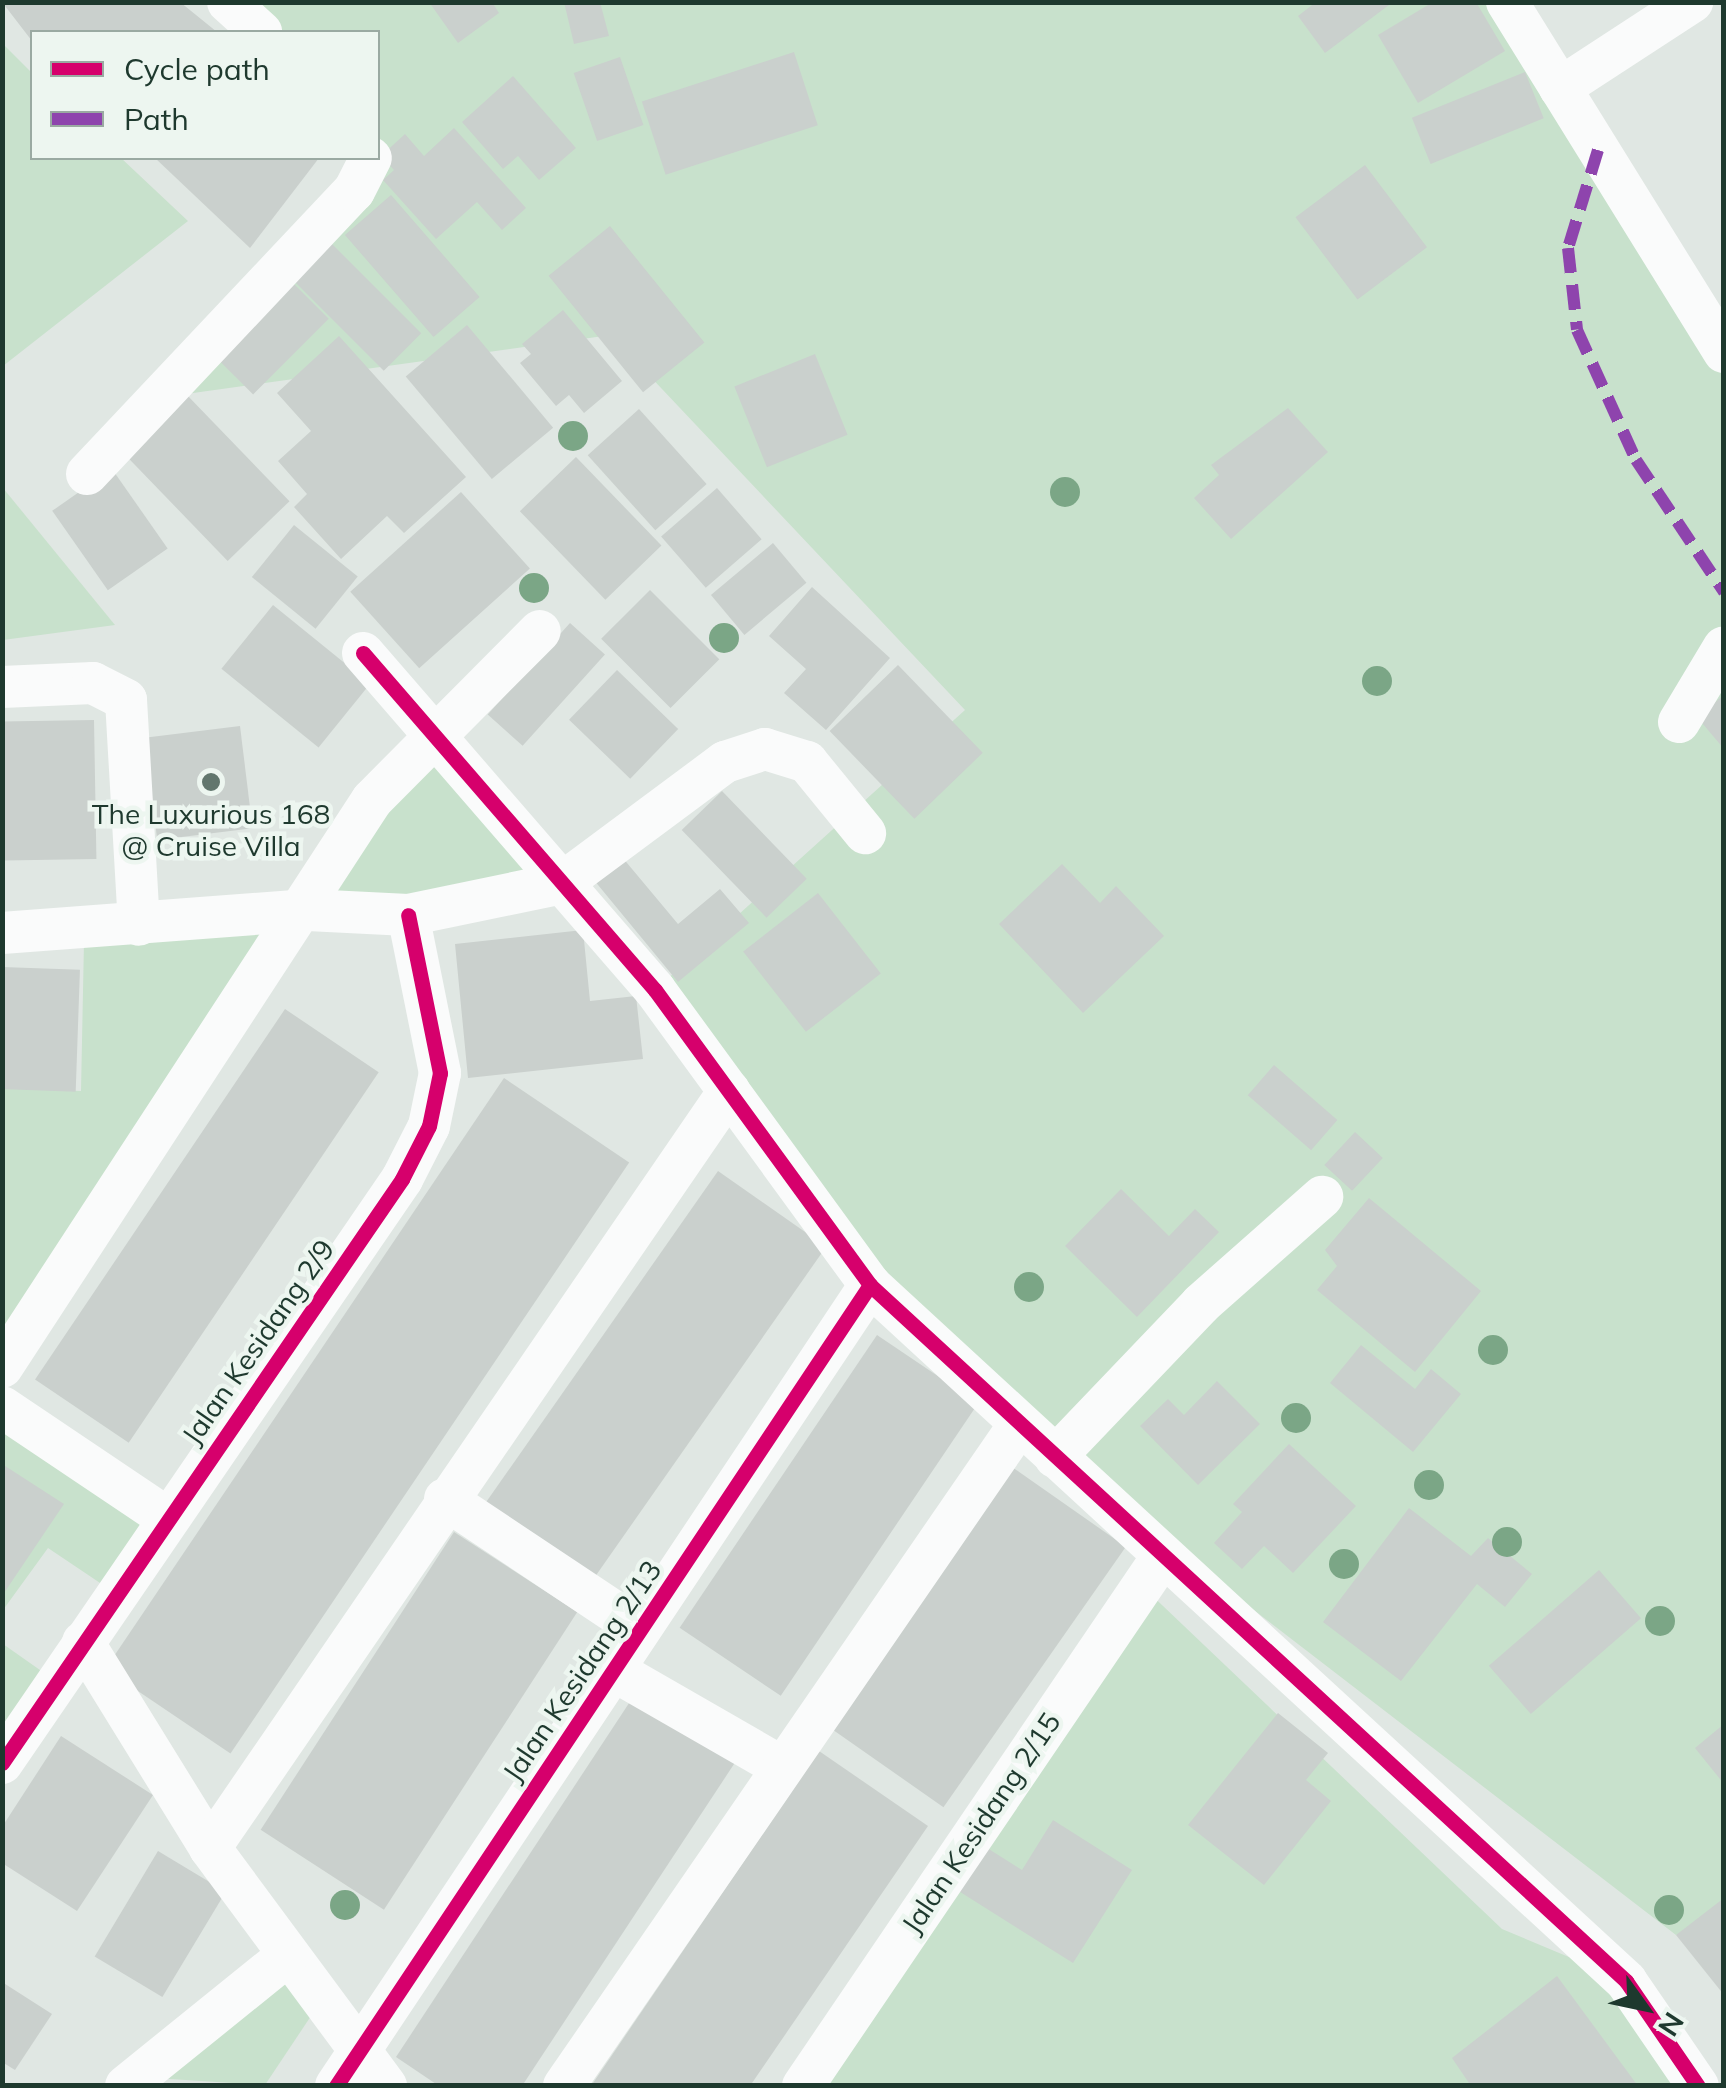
<!DOCTYPE html>
<style>
body{margin:0}
#map{position:relative;width:1726px;height:2088px;overflow:hidden;background:#e0e7e3;font-family:Mulish,sans-serif}
div>[style]{position:absolute}
.green>*{inset:0;background:#c8e1cc}
.building>*{inset:0;background:#cad0cd;transform-origin:0 0}
.minor>*{height:42px;margin:-21px;padding:0 21px;transform-origin:21px;border-radius:21px;background:#fafbfb}
.quiet>*{height:12px;margin-top:-6px;transform-origin:0;background:repeating-linear-gradient(90deg,#8e44ad 0 25px,transparent 0 37px)}
.cycleway>*{height:15px;margin:-7.5px;padding:0 7.5px;transform-origin:7.5px;border-radius:7.5px;background:#d6006c}
.trees>*{width:30px;height:30px;margin:-15px;border-radius:50%;background:#7ba686}
.dots>*{width:28px;height:28px;translate:-50% -50%;box-sizing:border-box;border:5px solid #edf6f0;border-radius:50%}
span{translate:-50% -50%;white-space:nowrap;text-align:center;line-height:1.15;-webkit-text-stroke:9px #edf6f0;paint-order:stroke}
.poi-label{font-size:28px;color:#1e392e}
.street-label{font-size:28px;color:#1e392e}
.frame{position:absolute;inset:0;border:5px solid #1e392e;pointer-events:none}
.legend{position:absolute;left:30px;top:30px;width:350px;height:130px;box-sizing:border-box;background:#edf6f0;border:2px solid #9aaaa2;margin:0;padding:12px 18px;list-style:none;font-size:30px;color:#1e392e}
.legend li{display:flex;align-items:center;gap:20px;height:50px}
.legend b{width:50px;border:2px solid #9aaaa2}
.north{position:absolute;left:1596px;top:1958px;width:100px;height:100px;-webkit-text-stroke:8px #edf6f0;paint-order:stroke;rotate:123deg;font-size:28px;font-weight:700;line-height:40px;text-align:center;color:#1e392e}
.north::after{content:'';display:block;margin:auto;width:35px;height:45px;background:#1e392e;clip-path:polygon(50% 0,100% 100%,50% 72%,0 100%)}
</style>
<div id="map">
<div class="green">
<div style="clip-path:polygon(228px 3px,1501px 3px,1723px 365px,1723px 1918px,1676px 1935px,1055px 1457px,870px 1285px,655px 990px,965px 710px,611px 335px,186px 394px,378px 158px,378px 32px,255px 32px)"></div>
<div style="clip-path:polygon(3px 44px,32px 73px,32px 158px,121px 158px,188px 221px,3px 366px)"></div>
<div style="clip-path:polygon(2px 488px,3px 488px,115px 625px,3px 640px)"></div>
<div style="clip-path:polygon(441px 734px,560px 880px,308px 910px)"></div>
<div style="clip-path:polygon(268px 933px,3px 1337px,3px 1088px,81px 1091px,84px 941px)"></div>
<div style="clip-path:polygon(3px 1407px,166px 1517px,115px 1593px,48px 1548px,3px 1610px)"></div>
<div style="clip-path:polygon(1142px 1586px,1502px 1929px,1626px 1981px,1698px 2086px,802px 2086px)"></div>
<div style="clip-path:polygon(3px 1644px,57px 1682px,3px 1763px)"></div>
<div style="clip-path:polygon(281px 1974px,313px 2013px,265px 2085px,154px 2078px)"></div>
</div>
<div class="building">
<div style="clip-path:polygon(2px 2px,180px 2px,217px 32px,32px 32px,32px 41px)"></div>
<div style="clip-path:polygon(429px 2px,492px 2px,499px 13px,458px 43px)"></div>
<div style="clip-path:polygon(564px 2px,600px 2px,609px 36px,574px 44px)"></div>
<div style="clip-path:polygon(1316px 2px,1393px 2px,1325px 53px,1298px 16px)"></div>
<div style="clip-path:polygon(1433px 2px,1476px 2px,1505px 51px,1418px 103px,1378px 35px)"></div>
<div style="left:794px;top:52px;width:77px;height:160px;rotate:72deg"></div>
<div style="left:620px;top:57px;width:72px;height:49px;rotate:71deg"></div>
<div style="left:1525px;top:72px;width:50px;height:122px;rotate:68deg"></div>
<div style="clip-path:polygon(513px 76px,576px 148px,539px 180px,518px 156px,503px 169px,462px 122px)"></div>
<div style="clip-path:polygon(454px 128px,526px 208px,502px 230px,477px 202px,436px 239px,383px 180px,394px 170px,381px 156px,405px 134px,424px 156px)"></div>
<div style="clip-path:polygon(155px 158px,319px 158px,250px 248px)"></div>
<div style="left:1365px;top:165px;width:103px;height:87px;rotate:53deg"></div>
<div style="left:391px;top:195px;width:135px;height:61px;rotate:49deg"></div>
<div style="left:610px;top:226px;width:150px;height:79px;rotate:51deg"></div>
<div style="left:330px;top:242px;width:129px;height:53px;rotate:45deg"></div>
<div style="left:292px;top:282px;width:52px;height:107px;rotate:45deg"></div>
<div style="clip-path:polygon(563px 310px,622px 381px,584px 413px,569px 395px,556px 406px,520px 363px,531px 354px,522px 344px)"></div>
<div style="left:467px;top:325px;width:134px;height:80px;rotate:50deg"></div>
<div style="clip-path:polygon(339px 336px,466px 477px,404px 533px,387px 516px,341px 559px,294px 507px,307px 494px,278px 461px,311px 431px,277px 393px)"></div>
<div style="left:815px;top:354px;width:87px;height:87px;rotate:68deg"></div>
<div style="left:186px;top:394px;width:149px;height:86px;rotate:46deg"></div>
<div style="clip-path:polygon(1288px 408px,1328px 452px,1231px 539px,1194px 498px,1219px 475px,1211px 465px)"></div>
<div style="left:639px;top:409px;width:101px;height:69px;rotate:48deg"></div>
<div style="left:576px;top:457px;width:123px;height:78px;rotate:46deg"></div>
<div style="left:112px;top:469px;width:97px;height:73px;rotate:55deg"></div>
<div style="left:717px;top:488px;width:68px;height:74px;rotate:49deg"></div>
<div style="left:461px;top:492px;width:103px;height:149px;rotate:48deg"></div>
<div style="left:294px;top:525px;width:82px;height:67px;rotate:39deg"></div>
<div style="left:773px;top:543px;width:52px;height:81px;rotate:50deg"></div>
<div style="clip-path:polygon(812px 587px,890px 658px,826px 730px,784px 693px,806px 669px,769px 636px)"></div>
<div style="left:650px;top:590px;width:98px;height:69px;rotate:45deg"></div>
<div style="left:273px;top:605px;width:125px;height:82px;rotate:39deg"></div>
<div style="left:570px;top:623px;width:47px;height:123px;rotate:42deg"></div>
<div style="left:898px;top:665px;width:122px;height:95px;rotate:46deg"></div>
<div style="left:617px;top:670px;width:85px;height:69px;rotate:44deg"></div>
<div style="clip-path:polygon(1724px 695px,1724px 749px,1697px 717px)"></div>
<div style="left:94px;top:720px;width:139px;height:92px;rotate:89deg"></div>
<div style="left:240px;top:726px;width:103px;height:96px;rotate:83deg"></div>
<div style="left:722px;top:791px;width:122px;height:56px;rotate:46deg"></div>
<div style="clip-path:polygon(617px 851px,678px 924px,720px 889px,749px 923px,678px 982px,589px 874px)"></div>
<div style="clip-path:polygon(1062px 864px,1100px 903px,1116px 886px,1164px 936px,1083px 1013px,999px 924px)"></div>
<div style="left:818px;top:893px;width:102px;height:95px;rotate:52deg"></div>
<div style="clip-path:polygon(583px 930px,590px 1001px,636px 996px,643px 1059px,468px 1078px,455px 944px)"></div>
<div style="left:2px;top:967px;width:78px;height:122px;rotate:2deg"></div>
<div style="left:285px;top:1009px;width:113px;height:447px;rotate:34deg"></div>
<div style="left:1274px;top:1065px;width:84px;height:40px;rotate:41deg"></div>
<div style="left:504px;top:1078px;width:151px;height:713px;rotate:34deg"></div>
<div style="left:1355px;top:1132px;width:38px;height:45px;rotate:43deg"></div>
<div style="left:718px;top:1171px;width:132px;height:406px;rotate:35deg"></div>
<div style="clip-path:polygon(1121px 1189px,1169px 1236px,1195px 1209px,1219px 1232px,1137px 1317px,1065px 1246px)"></div>
<div style="clip-path:polygon(1369px 1198px,1481px 1291px,1415px 1372px,1317px 1290px,1337px 1266px,1325px 1250px)"></div>
<div style="left:877px;top:1335px;width:122px;height:353px;rotate:34deg"></div>
<div style="clip-path:polygon(1361px 1345px,1415px 1389px,1431px 1369px,1461px 1394px,1413px 1452px,1330px 1383px)"></div>
<div style="clip-path:polygon(1217px 1381px,1260px 1424px,1198px 1485px,1140px 1426px,1168px 1399px,1184px 1415px)"></div>
<div style="clip-path:polygon(1289px 1444px,1356px 1506px,1293px 1573px,1264px 1546px,1242px 1569px,1214px 1543px,1242px 1512px,1233px 1504px)"></div>
<div style="clip-path:polygon(2px 1464px,64px 1504px,2px 1596px)"></div>
<div style="left:1012px;top:1467px;width:139px;height:318px;rotate:35deg"></div>
<div style="clip-path:polygon(1409px 1508px,1471px 1556px,1488px 1538px,1532px 1574px,1505px 1607px,1477px 1584px,1401px 1681px,1323px 1622px)"></div>
<div style="left:454px;top:1532px;width:147px;height:355px;rotate:33deg"></div>
<div style="left:1599px;top:1570px;width:64px;height:146px;rotate:49deg"></div>
<div style="clip-path:polygon(637px 1691px,738px 1758px,522px 2086px,439px 2086px,396px 2057px)"></div>
<div style="clip-path:polygon(1278px 1713px,1328px 1753px,1306px 1780px,1331px 1801px,1264px 1885px,1188px 1825px)"></div>
<div style="clip-path:polygon(1724px 1724px,1724px 1784px,1695px 1748px)"></div>
<div style="clip-path:polygon(61px 1736px,153px 1795px,77px 1911px,2px 1863px,2px 1827px)"></div>
<div style="clip-path:polygon(819px 1751px,928px 1826px,750px 2086px,591px 2086px)"></div>
<div style="clip-path:polygon(1053px 1820px,1132px 1870px,1073px 1963px,957px 1890px,984px 1846px,1022px 1870px)"></div>
<div style="left:158px;top:1851px;width:79px;height:123px;rotate:31deg"></div>
<div style="clip-path:polygon(1724px 1898px,1724px 1995px,1676px 1935px)"></div>
<div style="clip-path:polygon(1557px 1976px,1638px 2086px,1471px 2086px,1452px 2058px)"></div>
<div style="clip-path:polygon(2px 1982px,52px 2014px,15px 2070px,2px 2062px)"></div>
</div>
<div class="minor">
<div style="left:228px;top:2px;width:45px;rotate:42.3deg"></div>
<div style="left:1507px;top:2px;width:412px;rotate:58.2deg"></div>
<div style="left:1560px;top:88px;width:158px;rotate:-33.1deg"></div>
<div style="left:87px;top:474px;width:389px;rotate:-46.7deg"></div>
<div style="left:354px;top:191px;width:37px;rotate:-63deg"></div>
<div style="left:363px;top:653px;width:446px;rotate:49.1deg"></div>
<div style="left:655px;top:990px;width:365px;rotate:53.9deg"></div>
<div style="left:870px;top:1285px;width:1028px;rotate:42.63deg"></div>
<div style="left:1626px;top:1981px;width:127px;rotate:55.6deg"></div>
<div style="left:2px;top:687px;width:91px;rotate:-2.5deg"></div>
<div style="left:93px;top:683px;width:37px;rotate:27deg"></div>
<div style="left:126px;top:700px;width:225px;rotate:86.7deg"></div>
<div style="left:1679px;top:722px;width:87px;rotate:-59deg"></div>
<div style="left:2px;top:933px;width:307px;rotate:-4.3deg"></div>
<div style="left:308px;top:910px;width:100px;rotate:2.9deg"></div>
<div style="left:408px;top:915px;width:157px;rotate:-11.7deg"></div>
<div style="left:562px;top:883px;width:203px;rotate:-36.6deg"></div>
<div style="left:725px;top:762px;width:42px;rotate:-18deg"></div>
<div style="left:765px;top:749px;width:44px;rotate:17.2deg"></div>
<div style="left:807px;top:762px;width:92px;rotate:50.8deg"></div>
<div style="left:2px;top:1367px;width:677px;rotate:-56.87deg"></div>
<div style="left:372px;top:800px;width:238px;rotate:-45.2deg"></div>
<div style="left:2px;top:1407px;width:197px;rotate:33.9deg"></div>
<div style="left:1055px;top:1457px;width:211px;rotate:-46.3deg"></div>
<div style="left:1201px;top:1304px;width:162px;rotate:-41.5deg"></div>
<div style="left:445px;top:1499px;width:234px;rotate:33.7deg"></div>
<div style="left:83px;top:1642px;width:242px;rotate:58.3deg"></div>
<div style="left:210px;top:1848px;width:296px;rotate:53.5deg"></div>
<div style="left:613px;top:1670px;width:190px;rotate:29.9deg"></div>
<div style="left:2px;top:1763px;width:708px;rotate:-55.59deg"></div>
<div style="left:402px;top:1179px;width:59px;rotate:-63deg"></div>
<div style="left:429px;top:1126px;width:54px;rotate:-78.3deg"></div>
<div style="left:440px;top:1073px;width:161px;rotate:-101.4deg"></div>
<div style="left:210px;top:1848px;width:918px;rotate:-55.57deg"></div>
<div style="left:126px;top:2086px;width:207px;rotate:-38.9deg"></div>
<div style="left:336px;top:2086px;width:963px;rotate:-56.31deg"></div>
<div style="left:564px;top:2086px;width:802px;rotate:-55.46deg"></div>
<div style="left:803px;top:2086px;width:636px;rotate:-55.83deg"></div>
</div>
<div class="quiet">
<div style="left:1598px;top:150px;width:102px;rotate:107deg"></div>
<div style="left:1568px;top:248px;width:82px;rotate:83.7deg"></div>
<div style="left:1577px;top:330px;width:143px;rotate:65.6deg"></div>
<div style="left:1636px;top:460px;width:159px;rotate:56.3deg"></div>
</div>
<div class="cycleway">
<div style="left:363px;top:653px;width:446px;rotate:49.1deg"></div>
<div style="left:655px;top:990px;width:365px;rotate:53.9deg"></div>
<div style="left:870px;top:1285px;width:1028px;rotate:42.63deg"></div>
<div style="left:1626px;top:1981px;width:127px;rotate:55.6deg"></div>
<div style="left:2px;top:1763px;width:708px;rotate:-55.59deg"></div>
<div style="left:402px;top:1179px;width:59px;rotate:-63deg"></div>
<div style="left:429px;top:1126px;width:54px;rotate:-78.3deg"></div>
<div style="left:440px;top:1073px;width:161px;rotate:-101.4deg"></div>
<div style="left:336px;top:2086px;width:963px;rotate:-56.31deg"></div>
</div>
<div class="trees">
<div style="left:573px;top:436px"></div>
<div style="left:1065px;top:492px"></div>
<div style="left:534px;top:588px"></div>
<div style="left:724px;top:638px"></div>
<div style="left:1377px;top:681px"></div>
<div style="left:1029px;top:1287px"></div>
<div style="left:1493px;top:1350px"></div>
<div style="left:1296px;top:1418px"></div>
<div style="left:1429px;top:1485px"></div>
<div style="left:1507px;top:1542px"></div>
<div style="left:1344px;top:1564px"></div>
<div style="left:1660px;top:1621px"></div>
<div style="left:345px;top:1905px"></div>
<div style="left:1669px;top:1910px"></div>
</div>
<div class="dots">
<div style="left:211px;top:782px;background:#62766d"></div>
</div>
<div class="poi-label">
<span style="left:211px;top:830px">The Luxurious 168<br>@ Cruise Villa</span>
</div>
<div class="street-label">
<span style="left:258px;top:1342px;rotate:-55deg">Jalan Kesidang 2/9</span>
<span style="left:582px;top:1671px;rotate:-56deg">Jalan Kesidang 2/13</span>
<span style="left:981px;top:1823px;rotate:-56deg">Jalan Kesidang 2/15</span>
</div>
<div class="frame"></div>
<ul class="legend">
<li><b style="height:12px;background:#d6006c"></b>Cycle path</li>
<li><b style="height:12px;background:#8e44ad"></b>Path</li>
</ul>
<div class="north">N</div>
</div>
